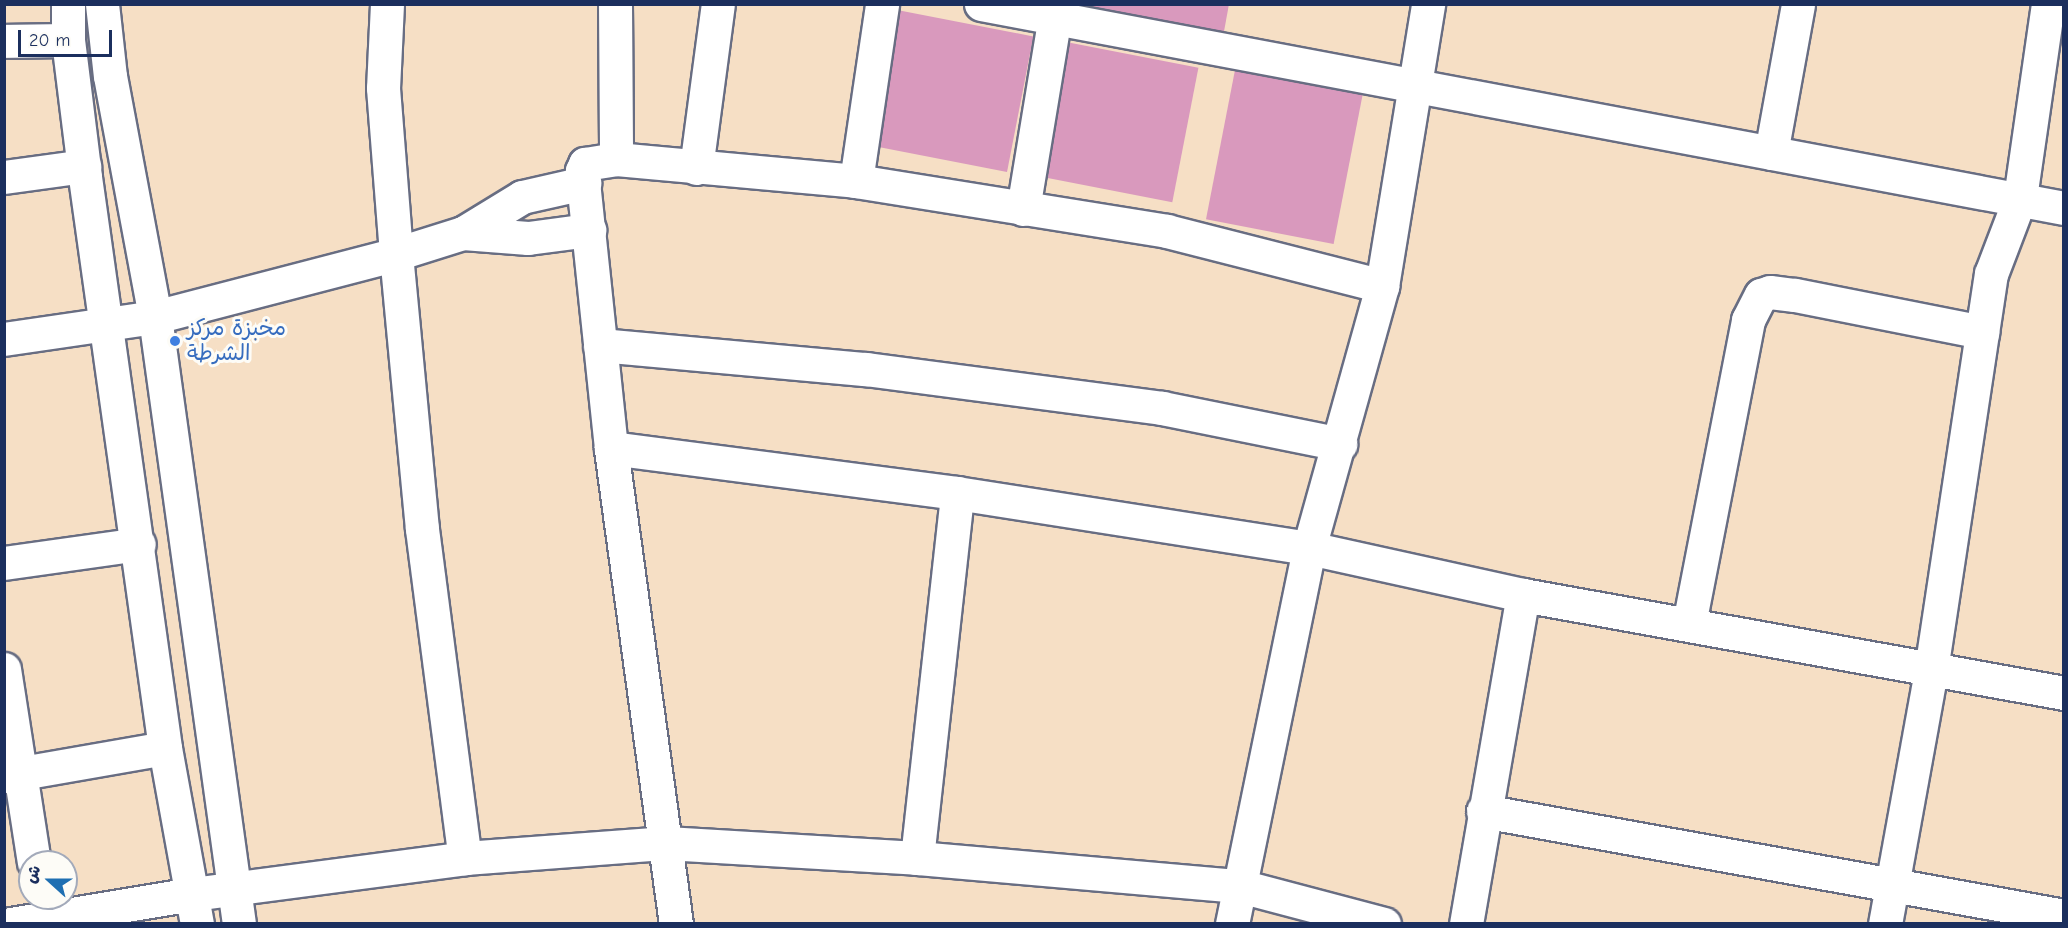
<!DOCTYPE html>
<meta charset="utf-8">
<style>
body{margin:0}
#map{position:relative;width:2068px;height:928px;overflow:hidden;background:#f6dfc5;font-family:"Comic Neue","Playpen Sans Arabic",sans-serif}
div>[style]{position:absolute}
.building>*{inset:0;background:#d999bd;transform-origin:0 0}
.roads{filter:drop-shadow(2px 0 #686d82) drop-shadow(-2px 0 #686d82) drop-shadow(0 2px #686d82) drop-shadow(0 -2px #686d82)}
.minor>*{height:33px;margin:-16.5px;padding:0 16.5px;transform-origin:16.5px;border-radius:16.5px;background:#fff}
.dots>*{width:16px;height:16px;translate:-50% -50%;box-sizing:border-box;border:3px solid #fdfcf7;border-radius:50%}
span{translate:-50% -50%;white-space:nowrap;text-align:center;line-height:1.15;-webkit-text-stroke:6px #fdfcf7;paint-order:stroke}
.shop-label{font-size:22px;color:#366cbe}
.left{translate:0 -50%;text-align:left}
.frame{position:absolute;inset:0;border:6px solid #1b2f5e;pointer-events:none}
.north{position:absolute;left:18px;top:850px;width:60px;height:60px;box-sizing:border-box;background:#fdfcf7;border:2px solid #a3aaba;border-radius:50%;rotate:291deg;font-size:16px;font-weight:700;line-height:24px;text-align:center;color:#1b2f5e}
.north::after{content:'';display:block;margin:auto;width:21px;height:27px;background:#1f6fb2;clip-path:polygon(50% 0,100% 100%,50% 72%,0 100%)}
.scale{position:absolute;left:18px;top:30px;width:94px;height:27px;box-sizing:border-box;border:3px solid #1b2f5e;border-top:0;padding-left:8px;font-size:18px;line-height:21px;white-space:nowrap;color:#1b2f5e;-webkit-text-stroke:4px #fdfcf7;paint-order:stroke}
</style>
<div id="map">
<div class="building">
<div style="clip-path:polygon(1079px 4px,1229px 4px,1223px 37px,1078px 9px)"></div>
<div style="left:892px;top:9px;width:144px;height:138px;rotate:11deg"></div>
<div style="left:1061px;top:41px;width:140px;height:137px;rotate:11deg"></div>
<div style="left:1235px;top:70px;width:130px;height:152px;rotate:11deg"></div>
</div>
<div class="roads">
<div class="minor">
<div style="left:68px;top:4px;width:36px;rotate:90deg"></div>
<div style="left:68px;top:40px;width:138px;rotate:82.9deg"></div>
<div style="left:85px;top:177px;width:577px;rotate:82.02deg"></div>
<div style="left:165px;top:748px;width:179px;rotate:79.7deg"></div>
<div style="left:102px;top:4px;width:72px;rotate:83.7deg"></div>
<div style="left:110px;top:76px;width:245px;rotate:79.4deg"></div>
<div style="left:155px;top:317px;width:613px;rotate:82.12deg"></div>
<div style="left:387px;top:4px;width:84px;rotate:92.7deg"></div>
<div style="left:383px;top:88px;width:167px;rotate:85.5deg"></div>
<div style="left:396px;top:254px;width:276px;rotate:84.6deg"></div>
<div style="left:422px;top:529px;width:332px;rotate:82.6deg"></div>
<div style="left:615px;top:4px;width:155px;rotate:89.6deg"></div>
<div style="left:981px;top:4px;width:1102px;rotate:10.67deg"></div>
<div style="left:4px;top:41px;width:64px;rotate:-0.9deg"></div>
<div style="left:1771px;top:153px;width:151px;rotate:-79.7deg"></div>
<div style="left:696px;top:168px;width:165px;rotate:-82.4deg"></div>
<div style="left:4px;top:177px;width:81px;rotate:-7.8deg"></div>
<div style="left:856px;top:181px;width:179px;rotate:-81.6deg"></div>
<div style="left:1023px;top:209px;width:208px;rotate:-80.6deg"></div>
<div style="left:463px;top:233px;width:65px;rotate:4.4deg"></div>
<div style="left:528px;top:238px;width:62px;rotate:-7.5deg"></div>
<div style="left:4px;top:339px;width:153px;rotate:-8.3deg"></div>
<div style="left:155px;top:317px;width:249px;rotate:-14.6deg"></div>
<div style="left:396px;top:254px;width:70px;rotate:-17.4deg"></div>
<div style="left:463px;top:233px;width:69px;rotate:-31.4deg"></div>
<div style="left:522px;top:197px;width:64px;rotate:-12.7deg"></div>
<div style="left:600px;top:345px;width:267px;rotate:5.2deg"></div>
<div style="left:866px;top:369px;width:299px;rotate:7.5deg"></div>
<div style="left:1162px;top:408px;width:182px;rotate:11.4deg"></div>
<div style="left:611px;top:448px;width:349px;rotate:7.4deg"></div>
<div style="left:957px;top:493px;width:356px;rotate:8.9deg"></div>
<div style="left:1309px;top:548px;width:219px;rotate:12.4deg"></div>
<div style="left:1523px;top:595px;width:550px;rotate:10.27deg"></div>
<div style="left:4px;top:563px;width:136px;rotate:-8deg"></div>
<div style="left:1689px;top:624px;width:310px;rotate:-79deg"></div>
<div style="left:1748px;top:320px;width:28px;rotate:-63deg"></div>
<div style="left:1761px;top:295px;width:9px;rotate:-18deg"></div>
<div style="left:1770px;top:292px;width:25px;rotate:7deg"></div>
<div style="left:1795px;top:295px;width:191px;rotate:11.2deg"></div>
<div style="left:4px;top:669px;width:195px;rotate:81.2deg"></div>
<div style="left:4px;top:776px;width:163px;rotate:-9.9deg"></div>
<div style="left:1483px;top:811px;width:590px;rotate:10.24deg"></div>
<div style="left:917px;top:858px;width:367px;rotate:-83.7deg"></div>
<div style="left:11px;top:924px;width:184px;rotate:-9.4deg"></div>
<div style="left:193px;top:894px;width:274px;rotate:-7.5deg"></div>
<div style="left:465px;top:858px;width:202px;rotate:-4.3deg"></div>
<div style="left:666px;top:843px;width:251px;rotate:3.4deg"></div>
<div style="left:917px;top:858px;width:324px;rotate:5deg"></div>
<div style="left:1240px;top:886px;width:149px;rotate:14.8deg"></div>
<div style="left:676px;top:924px;width:480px;rotate:-97.8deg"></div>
<div style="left:611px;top:448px;width:279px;rotate:-96deg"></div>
<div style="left:582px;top:171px;width:8px;rotate:-67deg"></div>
<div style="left:585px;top:164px;width:31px;rotate:-9deg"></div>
<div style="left:616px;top:159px;width:241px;rotate:5.2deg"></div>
<div style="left:856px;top:181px;width:315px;rotate:9.1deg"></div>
<div style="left:1167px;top:231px;width:222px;rotate:14.3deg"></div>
<div style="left:1232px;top:924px;width:384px;rotate:-78.4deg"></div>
<div style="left:1309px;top:548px;width:272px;rotate:-74.4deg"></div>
<div style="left:1382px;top:286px;width:286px;rotate:-80.7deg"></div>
<div style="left:1466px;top:924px;width:334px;rotate:-80.2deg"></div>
<div style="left:1885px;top:924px;width:258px;rotate:-79.7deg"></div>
<div style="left:1931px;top:670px;width:401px;rotate:-81.4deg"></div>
<div style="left:1991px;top:274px;width:81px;rotate:-69.1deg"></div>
<div style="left:2020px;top:198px;width:196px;rotate:-81.8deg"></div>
</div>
</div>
<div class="dots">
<div style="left:175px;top:341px;background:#3f7fe0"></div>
</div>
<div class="shop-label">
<span class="left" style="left:187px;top:341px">مخبزة مركز<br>الشرطة</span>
</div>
<div class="frame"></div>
<div class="north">ش</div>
<div class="scale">20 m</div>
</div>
